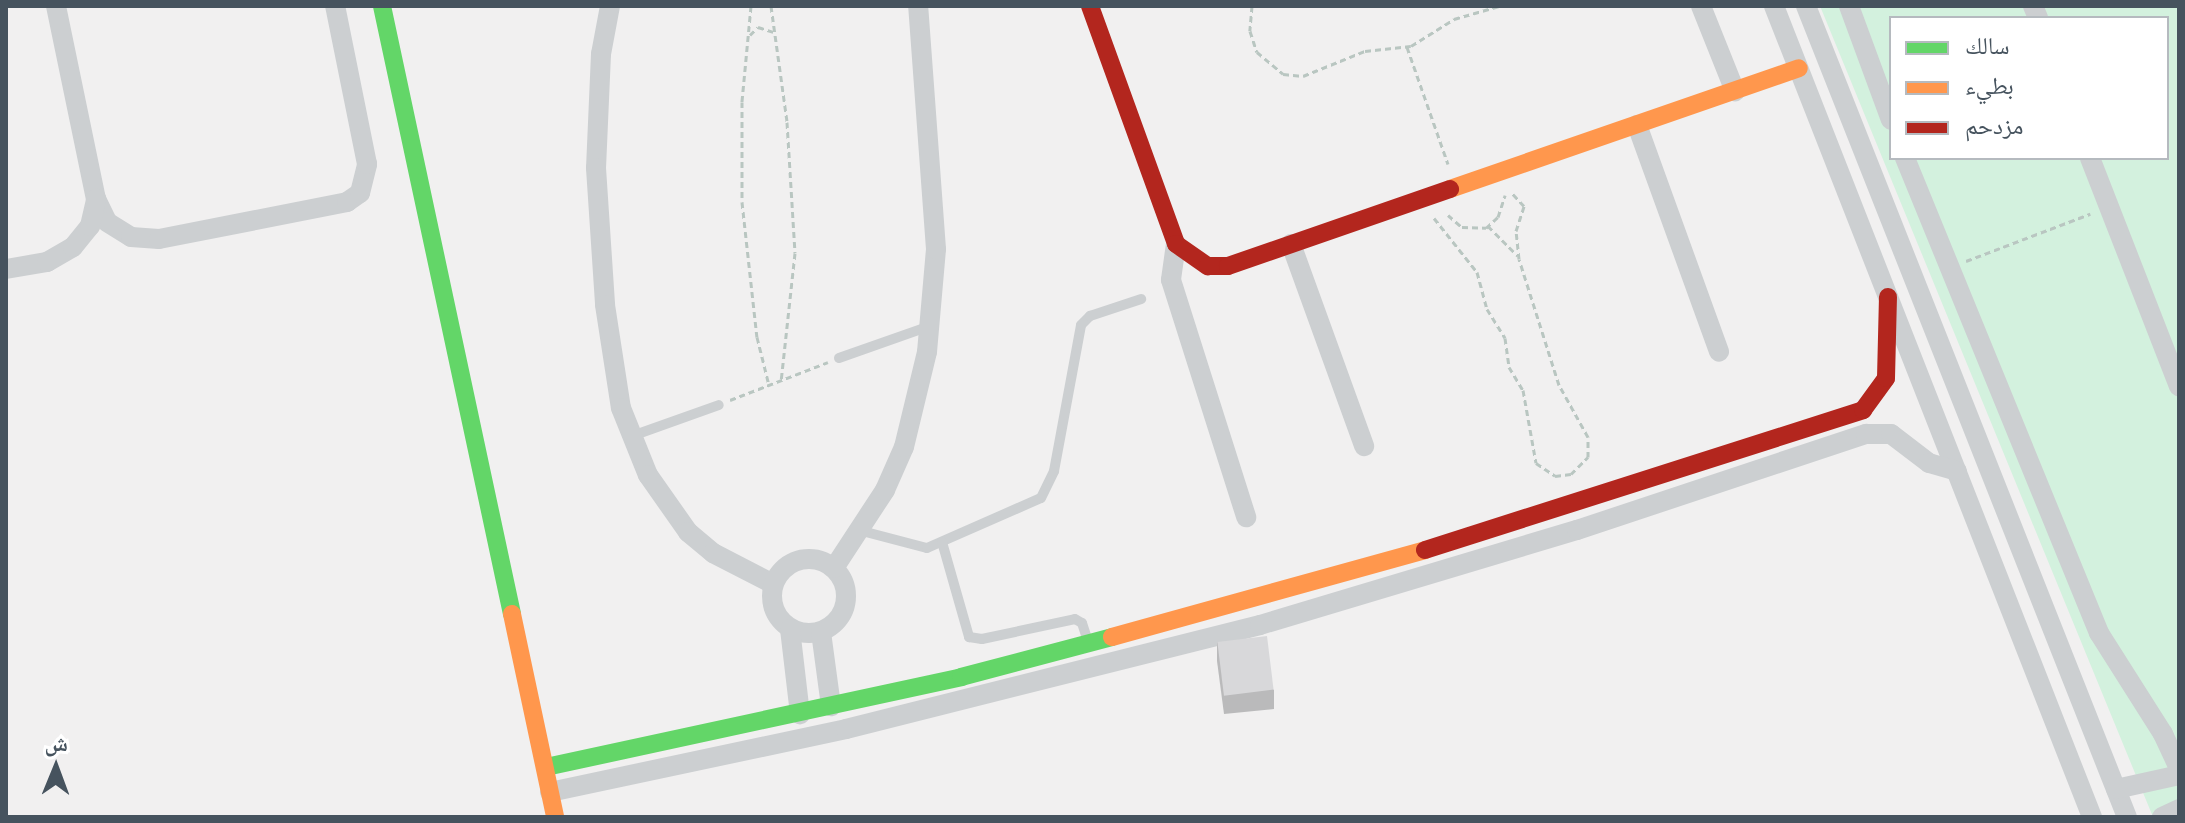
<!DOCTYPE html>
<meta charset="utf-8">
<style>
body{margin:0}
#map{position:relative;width:2185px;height:823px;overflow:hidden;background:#f1f0f0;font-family:Inter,"Noto Naskh Arabic",sans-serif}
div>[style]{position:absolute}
.green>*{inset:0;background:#d3f1de}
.path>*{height:3px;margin-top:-1.5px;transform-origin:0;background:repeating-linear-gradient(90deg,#b9c6c1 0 6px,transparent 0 10px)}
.lane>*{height:10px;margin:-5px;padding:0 5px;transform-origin:5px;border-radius:5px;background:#cccfd1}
.street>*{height:20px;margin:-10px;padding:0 10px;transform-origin:10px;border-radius:10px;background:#cccfd1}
.street>.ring{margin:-10px;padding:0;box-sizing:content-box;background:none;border:20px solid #cccfd1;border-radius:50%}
.fast>*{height:18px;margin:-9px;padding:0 9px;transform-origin:9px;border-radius:9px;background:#63d668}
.slow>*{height:18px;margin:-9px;padding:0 9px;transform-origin:9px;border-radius:9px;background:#ff974d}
.jam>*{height:18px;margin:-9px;padding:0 9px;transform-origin:9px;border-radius:9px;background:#b3261e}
.wall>*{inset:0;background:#bababb}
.building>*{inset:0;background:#d8d8da;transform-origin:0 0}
span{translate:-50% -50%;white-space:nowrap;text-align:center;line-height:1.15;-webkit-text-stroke:7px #fff;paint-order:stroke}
.frame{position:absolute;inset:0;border:8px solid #46535e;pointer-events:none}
.legend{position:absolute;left:1889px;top:16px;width:280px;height:144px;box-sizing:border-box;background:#fff;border:2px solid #b5babf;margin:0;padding:10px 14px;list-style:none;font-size:24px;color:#46535e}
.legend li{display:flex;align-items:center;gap:16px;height:40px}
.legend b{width:40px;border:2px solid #b5babf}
.north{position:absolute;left:16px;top:727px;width:80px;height:80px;-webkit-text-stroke:6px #fff;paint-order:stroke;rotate:1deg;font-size:22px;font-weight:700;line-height:32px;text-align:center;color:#46535e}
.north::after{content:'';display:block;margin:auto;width:28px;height:36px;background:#46535e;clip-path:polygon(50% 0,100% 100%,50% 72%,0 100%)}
</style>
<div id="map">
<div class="green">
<div style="clip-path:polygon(evenodd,1820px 6px,2179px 6px,2179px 817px,2153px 817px,1820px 6px,1891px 18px,2167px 18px,2167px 158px,1891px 158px,1891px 18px)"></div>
</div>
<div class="path">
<div style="left:751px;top:6px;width:96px;rotate:95.4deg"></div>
<div style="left:742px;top:102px;width:100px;rotate:90deg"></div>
<div style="left:742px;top:202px;width:136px;rotate:83.7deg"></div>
<div style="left:757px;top:337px;width:49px;rotate:76deg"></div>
<div style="left:771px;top:6px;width:117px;rotate:82.1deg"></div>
<div style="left:787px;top:122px;width:131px;rotate:86.5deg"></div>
<div style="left:795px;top:253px;width:129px;rotate:96.2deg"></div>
<div style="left:1252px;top:6px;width:25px;rotate:95deg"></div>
<div style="left:1250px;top:31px;width:22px;rotate:72deg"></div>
<div style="left:1257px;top:52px;width:34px;rotate:40deg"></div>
<div style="left:1283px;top:74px;width:20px;rotate:6deg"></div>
<div style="left:1303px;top:76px;width:67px;rotate:-22deg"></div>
<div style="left:1365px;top:51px;width:46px;rotate:-6.2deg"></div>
<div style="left:1411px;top:46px;width:51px;rotate:-32.1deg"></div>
<div style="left:1454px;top:19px;width:47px;rotate:-16.1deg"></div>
<div style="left:750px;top:35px;width:11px;rotate:-45deg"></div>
<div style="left:758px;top:27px;width:16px;rotate:18deg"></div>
<div style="left:1407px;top:47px;width:124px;rotate:70.7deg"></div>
<div style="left:1448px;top:215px;width:18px;rotate:41deg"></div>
<div style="left:1462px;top:227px;width:24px;rotate:2deg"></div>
<div style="left:1486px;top:228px;width:16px;rotate:-43deg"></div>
<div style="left:1498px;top:217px;width:23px;rotate:-72deg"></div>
<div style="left:1434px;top:218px;width:69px;rotate:51.5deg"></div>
<div style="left:1477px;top:272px;width:38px;rotate:75deg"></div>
<div style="left:1487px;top:309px;width:34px;rotate:58deg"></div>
<div style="left:1505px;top:338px;width:29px;rotate:82deg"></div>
<div style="left:1509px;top:367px;width:27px;rotate:59deg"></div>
<div style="left:1523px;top:390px;width:74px;rotate:79.9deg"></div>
<div style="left:1536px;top:463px;width:23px;rotate:34deg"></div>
<div style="left:1555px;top:476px;width:16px;rotate:-7deg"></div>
<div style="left:1571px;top:474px;width:24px;rotate:-45deg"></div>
<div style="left:1588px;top:457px;width:20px;rotate:-90deg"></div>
<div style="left:1588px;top:437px;width:60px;rotate:-119.1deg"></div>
<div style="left:1559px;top:385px;width:132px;rotate:-107.6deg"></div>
<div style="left:1519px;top:259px;width:28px;rotate:-96deg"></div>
<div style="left:1516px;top:231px;width:26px;rotate:-72deg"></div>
<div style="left:1524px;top:206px;width:18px;rotate:-133deg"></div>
<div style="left:1488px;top:226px;width:42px;rotate:45deg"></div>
<div style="left:1966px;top:261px;width:133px;rotate:-20.8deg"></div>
<div style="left:730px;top:400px;width:105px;rotate:-21.2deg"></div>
</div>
<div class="lane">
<div style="left:839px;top:358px;width:96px;rotate:-19.4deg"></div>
<div style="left:632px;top:436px;width:92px;rotate:-19.6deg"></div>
<div style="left:862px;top:531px;width:67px;rotate:14.7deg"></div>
<div style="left:927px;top:548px;width:124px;rotate:-23.7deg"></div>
<div style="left:1041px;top:498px;width:30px;rotate:-64deg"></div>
<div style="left:1054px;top:471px;width:148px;rotate:-79.5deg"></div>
<div style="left:1081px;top:325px;width:13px;rotate:-45deg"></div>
<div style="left:1090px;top:316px;width:54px;rotate:-18.4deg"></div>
<div style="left:942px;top:542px;width:99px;rotate:74.1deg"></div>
<div style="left:969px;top:637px;width:13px;rotate:9deg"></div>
<div style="left:982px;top:639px;width:95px;rotate:-12.1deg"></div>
<div style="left:1075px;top:619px;width:8px;rotate:30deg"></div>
<div style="left:1082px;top:623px;width:19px;rotate:72deg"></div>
</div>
<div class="street">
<div style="left:56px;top:6px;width:197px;rotate:78.3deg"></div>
<div style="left:96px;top:199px;width:25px;rotate:64deg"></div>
<div style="left:107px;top:222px;width:28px;rotate:32deg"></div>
<div style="left:131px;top:237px;width:28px;rotate:4deg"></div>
<div style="left:159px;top:239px;width:192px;rotate:-11.1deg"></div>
<div style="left:347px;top:202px;width:16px;rotate:-35deg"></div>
<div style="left:360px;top:193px;width:30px;rotate:-76deg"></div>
<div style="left:367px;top:164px;width:161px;rotate:-101.4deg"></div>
<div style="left:610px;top:6px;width:49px;rotate:100.6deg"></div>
<div style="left:601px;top:54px;width:114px;rotate:92.5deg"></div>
<div style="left:596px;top:168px;width:137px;rotate:86.2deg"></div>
<div style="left:605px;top:305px;width:104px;rotate:81.2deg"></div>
<div style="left:621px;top:408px;width:72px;rotate:68.1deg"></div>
<div style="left:648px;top:475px;width:70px;rotate:54.9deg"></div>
<div style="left:688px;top:532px;width:33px;rotate:40deg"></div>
<div style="left:713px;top:553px;width:68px;rotate:27.3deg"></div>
<div style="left:1701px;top:6px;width:92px;rotate:68.2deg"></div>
<div style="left:1774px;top:6px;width:871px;rotate:68.59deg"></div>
<div style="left:1806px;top:6px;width:872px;rotate:68.41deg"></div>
<div style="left:1849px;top:6px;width:121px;rotate:69.8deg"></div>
<div style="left:2033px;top:6px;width:13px;rotate:67deg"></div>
<div style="left:1637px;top:125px;width:241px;rotate:70.1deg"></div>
<div style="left:1905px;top:158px;width:513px;rotate:67.78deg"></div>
<div style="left:2099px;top:633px;width:120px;rotate:57.6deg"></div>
<div style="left:2163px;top:734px;width:38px;rotate:65deg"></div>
<div style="left:2090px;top:158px;width:245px;rotate:68.7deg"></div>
<div style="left:1176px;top:244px;width:36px;rotate:98deg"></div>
<div style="left:1171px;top:280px;width:249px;rotate:72.4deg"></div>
<div style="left:1291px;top:244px;width:215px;rotate:70.1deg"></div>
<div style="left:6px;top:269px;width:42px;rotate:-9.7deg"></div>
<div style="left:47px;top:262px;width:30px;rotate:-30deg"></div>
<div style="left:73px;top:247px;width:27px;rotate:-51deg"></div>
<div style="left:90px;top:226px;width:28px;rotate:-77deg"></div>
<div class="ring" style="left:772px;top:559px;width:54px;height:54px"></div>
<div style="left:834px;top:568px;width:93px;rotate:-56.8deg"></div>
<div style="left:885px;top:490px;width:47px;rotate:-66.2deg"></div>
<div style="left:904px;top:447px;width:98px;rotate:-76.4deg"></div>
<div style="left:927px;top:352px;width:103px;rotate:-85deg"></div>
<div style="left:936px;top:249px;width:244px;rotate:-94.2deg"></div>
<div style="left:790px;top:629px;width:86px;rotate:83.3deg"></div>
<div style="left:821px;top:632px;width:75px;rotate:82.3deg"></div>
<div style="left:2116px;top:789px;width:65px;rotate:-12.5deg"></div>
<div style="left:550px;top:792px;width:303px;rotate:-12deg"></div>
<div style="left:846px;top:729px;width:427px;rotate:-14.1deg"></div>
<div style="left:1260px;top:625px;width:331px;rotate:-16.7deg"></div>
<div style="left:1577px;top:530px;width:305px;rotate:-18.4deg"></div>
<div style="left:1866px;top:434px;width:25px"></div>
<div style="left:1891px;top:434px;width:48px;rotate:37.3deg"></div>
<div style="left:1929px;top:463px;width:29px;rotate:16deg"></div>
<div style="left:2162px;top:817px;width:19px;rotate:-25deg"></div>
</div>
<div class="fast">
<div style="left:382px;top:6px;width:622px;rotate:77.93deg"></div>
<div style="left:546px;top:767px;width:425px;rotate:-12.2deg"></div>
<div style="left:961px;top:677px;width:156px;rotate:-14.8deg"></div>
</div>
<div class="slow">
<div style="left:1450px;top:189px;width:369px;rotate:-19.1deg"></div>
<div style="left:512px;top:614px;width:208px;rotate:78deg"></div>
<div style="left:1112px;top:637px;width:325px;rotate:-15.5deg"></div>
</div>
<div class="jam">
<div style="left:1090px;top:6px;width:253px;rotate:70.1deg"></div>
<div style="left:1176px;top:244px;width:39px;rotate:35deg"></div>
<div style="left:1208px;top:266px;width:20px"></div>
<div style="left:1228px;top:266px;width:235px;rotate:-19.1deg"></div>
<div style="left:1425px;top:550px;width:460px;rotate:-17.7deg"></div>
<div style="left:1863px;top:410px;width:39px;rotate:-54deg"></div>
<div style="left:1886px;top:378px;width:81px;rotate:-88.6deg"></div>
</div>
<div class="wall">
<div style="clip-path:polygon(1217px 642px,1274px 690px,1274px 709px,1224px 714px,1217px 661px)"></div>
</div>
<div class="building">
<div style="left:1267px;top:636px;width:54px;height:50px;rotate:83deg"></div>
</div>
<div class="frame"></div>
<ul class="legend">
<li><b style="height:10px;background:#63d668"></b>سالك</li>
<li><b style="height:10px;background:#ff974d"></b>بطيء</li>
<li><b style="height:10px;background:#b3261e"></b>مزدحم</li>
</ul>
<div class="north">ش</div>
</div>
